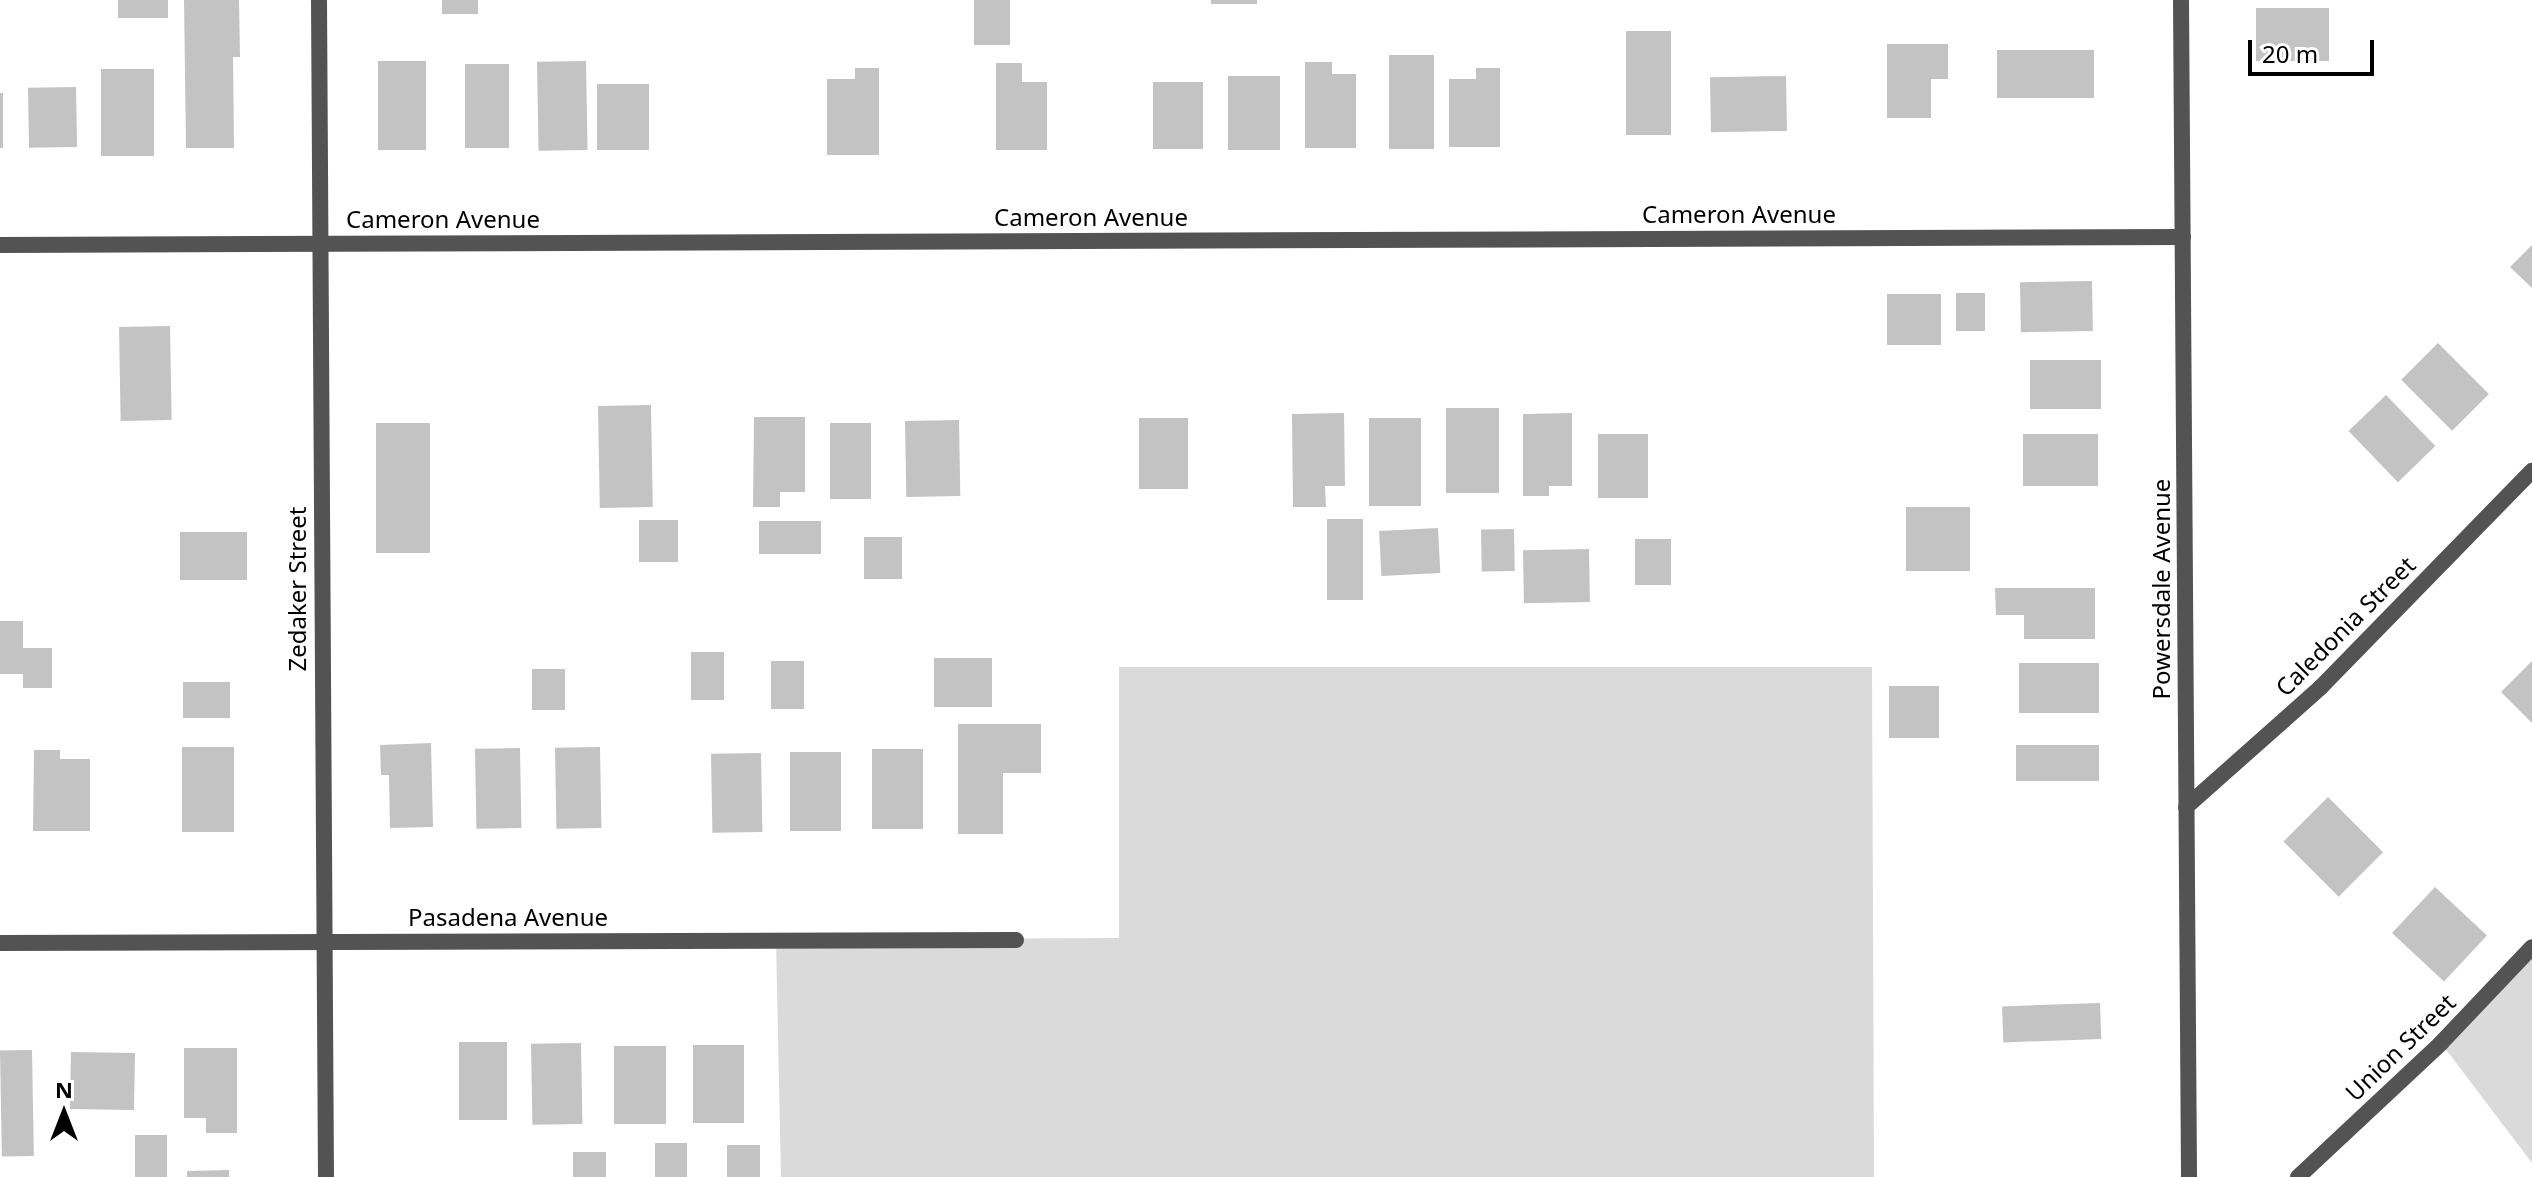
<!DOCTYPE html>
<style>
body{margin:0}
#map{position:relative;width:2532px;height:1177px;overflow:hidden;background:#fff;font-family:"Noto Sans",sans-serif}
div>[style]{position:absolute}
.green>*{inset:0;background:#dadada}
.building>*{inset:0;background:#c3c3c3;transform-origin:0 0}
.minor>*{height:16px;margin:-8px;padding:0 8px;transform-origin:8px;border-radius:8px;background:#535353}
span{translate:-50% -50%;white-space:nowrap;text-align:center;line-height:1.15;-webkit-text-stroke:6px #fff;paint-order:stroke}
.street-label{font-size:24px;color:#000}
.north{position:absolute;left:24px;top:1073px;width:80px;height:80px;-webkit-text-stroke:6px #fff;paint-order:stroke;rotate:0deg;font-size:22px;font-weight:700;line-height:32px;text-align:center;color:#000}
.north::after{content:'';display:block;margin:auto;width:28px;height:36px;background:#000;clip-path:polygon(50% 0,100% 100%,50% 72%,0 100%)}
.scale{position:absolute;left:2248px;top:40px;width:126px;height:36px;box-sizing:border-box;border:4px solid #000;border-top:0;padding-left:10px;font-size:24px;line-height:28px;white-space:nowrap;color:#000;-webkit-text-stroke:6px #fff;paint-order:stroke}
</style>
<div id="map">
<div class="green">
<div style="clip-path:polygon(1119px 667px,1872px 667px,1874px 1177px,781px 1177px,776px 940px,1119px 938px)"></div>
<div style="clip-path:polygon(2532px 947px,2532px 1163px,2441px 1043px)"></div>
</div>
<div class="building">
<div style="left:118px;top:0;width:50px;height:18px"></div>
<div style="clip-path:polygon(184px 0,239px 0,240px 57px,233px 57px,234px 148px,186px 148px)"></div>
<div style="left:442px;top:0;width:36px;height:14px"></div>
<div style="left:974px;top:0;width:36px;height:45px"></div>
<div style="left:1211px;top:0;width:46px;height:4px"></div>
<div style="left:2329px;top:8px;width:53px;height:73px;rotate:90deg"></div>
<div style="left:1626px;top:31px;width:45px;height:104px"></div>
<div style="clip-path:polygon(1887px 44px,1948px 44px,1948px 79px,1931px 79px,1931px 118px,1887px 118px)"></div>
<div style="left:1997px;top:50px;width:97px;height:48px"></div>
<div style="left:1389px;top:55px;width:45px;height:94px"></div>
<div style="left:378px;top:61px;width:48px;height:89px"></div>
<div style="left:586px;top:61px;width:89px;height:49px;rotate:89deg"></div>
<div style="clip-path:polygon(1305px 62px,1332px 62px,1332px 74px,1356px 74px,1356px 148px,1305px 148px)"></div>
<div style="clip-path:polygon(996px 63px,1022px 63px,1022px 82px,1047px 82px,1047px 150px,996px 150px)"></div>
<div style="left:509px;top:64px;width:84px;height:44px;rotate:90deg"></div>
<div style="clip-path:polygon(855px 68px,879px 68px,879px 155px,827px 155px,827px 79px,855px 79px)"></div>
<div style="clip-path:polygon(1476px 68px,1500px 68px,1500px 147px,1449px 147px,1449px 79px,1476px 79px)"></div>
<div style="left:154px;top:69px;width:87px;height:53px;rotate:90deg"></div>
<div style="left:1228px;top:76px;width:52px;height:74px"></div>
<div style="left:1786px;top:76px;width:55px;height:76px;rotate:89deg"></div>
<div style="left:1153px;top:82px;width:50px;height:67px"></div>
<div style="left:597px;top:84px;width:52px;height:66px"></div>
<div style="left:76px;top:87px;width:60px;height:48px;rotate:89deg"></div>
<div style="left:0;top:93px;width:3px;height:55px"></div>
<div style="clip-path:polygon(2532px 245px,2532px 288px,2510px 267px)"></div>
<div style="left:2092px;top:281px;width:50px;height:72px;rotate:89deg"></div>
<div style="left:1956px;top:293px;width:29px;height:38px"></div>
<div style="left:1941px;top:294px;width:51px;height:54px;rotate:90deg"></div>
<div style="left:170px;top:326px;width:94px;height:51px;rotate:89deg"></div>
<div style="left:2438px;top:343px;width:72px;height:52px;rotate:45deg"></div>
<div style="left:2030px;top:360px;width:71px;height:49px"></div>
<div style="left:2386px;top:395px;width:71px;height:52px;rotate:46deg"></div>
<div style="left:651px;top:405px;width:102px;height:53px;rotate:89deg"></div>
<div style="left:1446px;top:408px;width:53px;height:85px"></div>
<div style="clip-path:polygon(1344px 413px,1345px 486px,1325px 486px,1326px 507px,1293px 507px,1292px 414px)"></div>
<div style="clip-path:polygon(1572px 413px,1572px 486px,1549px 486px,1549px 496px,1523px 496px,1523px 414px)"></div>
<div style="clip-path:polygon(754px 417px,805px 417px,805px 492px,780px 492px,780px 507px,753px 507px)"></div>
<div style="left:1139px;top:418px;width:49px;height:71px"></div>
<div style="left:1369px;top:418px;width:52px;height:88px"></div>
<div style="left:959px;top:420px;width:76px;height:54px;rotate:89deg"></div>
<div style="left:376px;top:423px;width:54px;height:130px"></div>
<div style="left:830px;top:423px;width:41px;height:76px"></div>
<div style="left:1598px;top:434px;width:50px;height:64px"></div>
<div style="left:2023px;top:434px;width:75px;height:52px"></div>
<div style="left:1906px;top:507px;width:64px;height:64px"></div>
<div style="left:1327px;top:519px;width:36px;height:81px"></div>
<div style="left:639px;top:520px;width:39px;height:42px"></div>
<div style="left:759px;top:521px;width:62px;height:33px"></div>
<div style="left:1438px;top:528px;width:45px;height:59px;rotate:87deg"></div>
<div style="left:1514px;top:529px;width:42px;height:33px;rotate:89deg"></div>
<div style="left:180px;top:532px;width:67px;height:48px"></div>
<div style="left:864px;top:537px;width:38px;height:42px"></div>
<div style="left:1671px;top:539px;width:46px;height:36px;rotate:90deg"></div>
<div style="left:1589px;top:549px;width:53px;height:66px;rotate:89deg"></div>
<div style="clip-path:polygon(1995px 588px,2095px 588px,2095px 639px,2024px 639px,2024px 615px,1996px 615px)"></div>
<div style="clip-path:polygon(0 621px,23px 621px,23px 648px,52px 648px,52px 688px,23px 688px,23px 674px,0 674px)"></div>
<div style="left:691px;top:652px;width:33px;height:48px"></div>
<div style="left:934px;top:658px;width:58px;height:49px"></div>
<div style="left:771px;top:661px;width:33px;height:48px"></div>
<div style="clip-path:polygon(2532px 661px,2532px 723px,2501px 692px)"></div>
<div style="left:2099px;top:663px;width:50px;height:80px;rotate:90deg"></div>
<div style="left:532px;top:669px;width:33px;height:41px"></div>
<div style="left:183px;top:682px;width:47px;height:36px"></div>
<div style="left:1889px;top:686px;width:50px;height:52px"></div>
<div style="clip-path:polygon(958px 724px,1041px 724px,1041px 773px,1003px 773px,1003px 834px,958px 834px)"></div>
<div style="clip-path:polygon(431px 743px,433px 827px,390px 828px,389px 775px,381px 775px,380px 745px)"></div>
<div style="left:2016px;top:745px;width:83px;height:36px"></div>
<div style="left:182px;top:747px;width:52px;height:85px"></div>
<div style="left:600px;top:747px;width:81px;height:45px;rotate:89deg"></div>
<div style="left:520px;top:748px;width:80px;height:45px;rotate:89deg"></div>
<div style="left:872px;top:749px;width:51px;height:80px"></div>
<div style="clip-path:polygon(34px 750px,60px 750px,60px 759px,90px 759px,90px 831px,33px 831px)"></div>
<div style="left:790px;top:752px;width:51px;height:79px"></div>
<div style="left:761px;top:753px;width:79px;height:50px;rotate:89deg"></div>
<div style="left:2328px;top:797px;width:78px;height:63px;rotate:45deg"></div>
<div style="left:2435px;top:887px;width:71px;height:63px;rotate:43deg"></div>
<div style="left:2100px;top:1003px;width:36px;height:98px;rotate:88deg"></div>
<div style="left:459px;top:1042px;width:48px;height:78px"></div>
<div style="left:581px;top:1043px;width:81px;height:50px;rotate:89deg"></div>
<div style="left:693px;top:1045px;width:51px;height:78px"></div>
<div style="left:614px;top:1046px;width:52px;height:78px"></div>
<div style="clip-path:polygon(184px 1048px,237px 1048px,237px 1133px,206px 1133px,206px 1118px,184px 1118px)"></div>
<div style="left:32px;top:1050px;width:106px;height:32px;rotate:89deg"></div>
<div style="left:71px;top:1052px;width:64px;height:57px;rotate:1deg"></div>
<div style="left:135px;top:1135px;width:32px;height:42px"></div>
<div style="left:655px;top:1143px;width:32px;height:34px"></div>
<div style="left:727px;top:1145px;width:33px;height:32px"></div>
<div style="left:573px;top:1152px;width:33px;height:25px"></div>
<div style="clip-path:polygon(229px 1170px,229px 1177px,187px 1177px,187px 1171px)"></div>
</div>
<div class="minor">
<div style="left:319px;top:0;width:1177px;rotate:89.66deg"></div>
<div style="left:2181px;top:0;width:1177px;rotate:89.61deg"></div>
<div style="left:0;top:245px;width:2183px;rotate:-0.21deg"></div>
<div style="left:2186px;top:807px;width:181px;rotate:-41.6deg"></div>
<div style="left:2321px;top:687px;width:302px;rotate:-45.7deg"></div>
<div style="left:0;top:943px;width:1016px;rotate:-0.17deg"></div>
<div style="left:2298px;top:1177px;width:196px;rotate:-43.1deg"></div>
<div style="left:2441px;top:1043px;width:132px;rotate:-46.5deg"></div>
</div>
<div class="street-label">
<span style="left:1739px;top:214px">Cameron Avenue</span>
<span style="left:1091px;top:217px">Cameron Avenue</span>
<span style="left:443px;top:219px">Cameron Avenue</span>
<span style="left:297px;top:589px;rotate:-90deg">Zedaker Street</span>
<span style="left:2161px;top:589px;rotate:-90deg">Powersdale Avenue</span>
<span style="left:2345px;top:626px;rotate:-45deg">Caledonia Street</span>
<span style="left:508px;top:917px">Pasadena Avenue</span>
<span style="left:2400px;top:1047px;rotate:-44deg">Union Street</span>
</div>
<div class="north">N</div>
<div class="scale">20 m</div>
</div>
